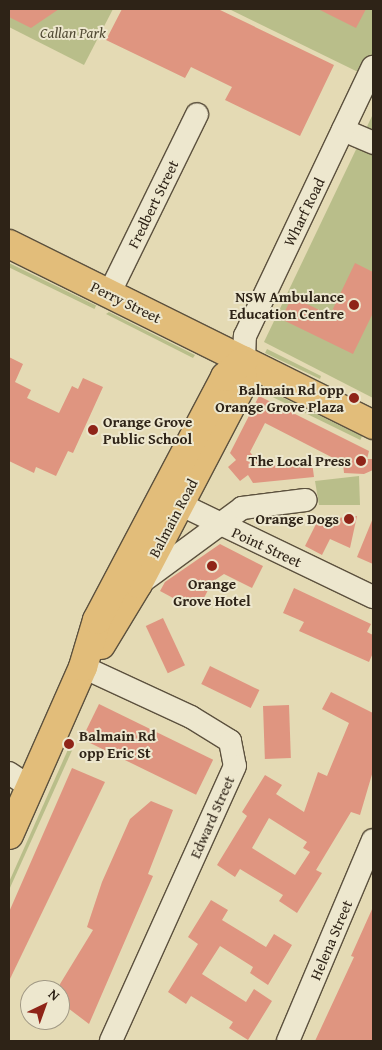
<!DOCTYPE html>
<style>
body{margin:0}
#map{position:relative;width:382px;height:1050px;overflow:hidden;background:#e4dab4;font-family:"Gentium Book Plus",serif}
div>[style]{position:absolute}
.green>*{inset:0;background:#b9be8a;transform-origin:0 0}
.building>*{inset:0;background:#df9580;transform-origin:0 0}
.roads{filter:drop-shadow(1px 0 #5c513e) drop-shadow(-1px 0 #5c513e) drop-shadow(0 1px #5c513e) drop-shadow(0 -1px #5c513e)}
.minor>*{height:22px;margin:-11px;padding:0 11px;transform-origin:11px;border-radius:11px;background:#ede7ce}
.major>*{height:28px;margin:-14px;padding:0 14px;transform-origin:14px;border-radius:14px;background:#e2bd7a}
.dots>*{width:14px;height:14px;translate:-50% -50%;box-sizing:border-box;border:2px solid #ede7ce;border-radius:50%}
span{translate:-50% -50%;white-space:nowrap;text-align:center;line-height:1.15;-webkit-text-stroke:4px #ede7ce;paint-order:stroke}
.park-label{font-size:15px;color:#514a34;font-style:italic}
.street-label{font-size:15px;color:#2e2317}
.poi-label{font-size:15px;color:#2e2317;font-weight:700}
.right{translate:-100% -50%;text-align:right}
.left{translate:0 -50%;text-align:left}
.frame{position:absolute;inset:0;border:10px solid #2e2317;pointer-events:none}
.north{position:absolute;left:20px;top:980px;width:50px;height:50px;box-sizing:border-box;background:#ede7ce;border:1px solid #a19985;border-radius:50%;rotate:42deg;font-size:14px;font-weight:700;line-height:20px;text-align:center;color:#2e2317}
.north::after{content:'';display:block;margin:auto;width:18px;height:22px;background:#8f2418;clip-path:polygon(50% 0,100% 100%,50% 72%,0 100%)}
</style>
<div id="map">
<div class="green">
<div style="clip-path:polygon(9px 9px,113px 9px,84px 65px,9px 27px)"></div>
<div style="clip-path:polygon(229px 9px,373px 9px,373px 79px,356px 71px)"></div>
<div style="clip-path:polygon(373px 114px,373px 398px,264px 342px)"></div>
<div style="left:9px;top:263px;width:97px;height:4px;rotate:26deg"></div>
<div style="clip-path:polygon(109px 312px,195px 355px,193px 358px,106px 314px)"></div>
<div style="clip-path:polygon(267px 349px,321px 376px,320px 379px,265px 353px)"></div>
<div style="left:265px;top:389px;width:108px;height:4px;rotate:26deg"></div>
<div style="clip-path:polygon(359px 476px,360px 505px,319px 505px,315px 481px)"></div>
<div style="clip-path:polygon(70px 745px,74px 746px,9px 890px,9px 882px)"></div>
</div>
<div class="building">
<div style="clip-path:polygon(9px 9px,59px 9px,31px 28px,9px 17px)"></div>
<div style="clip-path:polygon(122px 9px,218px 9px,334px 65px,300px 136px,225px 100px,232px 87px,191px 67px,185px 78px,106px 40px)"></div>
<div style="clip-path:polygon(318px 9px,366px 9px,356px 28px)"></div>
<div style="clip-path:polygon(355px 263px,373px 272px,373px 313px,353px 354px,281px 319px,292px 297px,330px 315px)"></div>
<div style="clip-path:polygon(9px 357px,23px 364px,15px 382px,31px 390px,27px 398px,59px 413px,72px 386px,78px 389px,83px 378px,103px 387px,73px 453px,68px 451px,56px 476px,36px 467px,34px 473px,9px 461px)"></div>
<div style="clip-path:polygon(259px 396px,369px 451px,367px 459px,373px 459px,373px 470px,364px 474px,344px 473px,343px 463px,265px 423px,250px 452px,260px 465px,312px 462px,314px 477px,253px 483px,248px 475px,240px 481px,228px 467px,236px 460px,230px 453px)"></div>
<div style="clip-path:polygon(357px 516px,350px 548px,330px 539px,322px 555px,305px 546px,318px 520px)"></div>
<div style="clip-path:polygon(373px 518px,373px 564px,357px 557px)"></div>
<div style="clip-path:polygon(220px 544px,263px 566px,252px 588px,224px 574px,212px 582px,200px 606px,192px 602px,190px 607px,160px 591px,165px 582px)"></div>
<div style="clip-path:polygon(294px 588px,371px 624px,367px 632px,373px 635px,373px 653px,369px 662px,299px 631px,304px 622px,283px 613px)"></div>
<div style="left:163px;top:618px;width:52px;height:19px;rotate:65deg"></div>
<div style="left:210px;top:666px;width:55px;height:20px;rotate:26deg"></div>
<div style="clip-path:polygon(evenodd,331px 692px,373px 713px,373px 771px,360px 815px,351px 812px,316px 870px,322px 873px,297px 913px,279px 901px,283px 895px,240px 869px,235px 877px,217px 865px,247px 816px,242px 812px,265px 775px,282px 785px,276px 794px,304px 812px,318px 772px,327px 776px,349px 723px,322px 709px,331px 692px,269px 818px,307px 842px,303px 848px,310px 852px,295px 875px,252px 848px,269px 818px)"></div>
<div style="left:99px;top:704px;width:127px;height:39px;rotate:26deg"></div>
<div style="left:289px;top:705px;width:53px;height:26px;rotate:88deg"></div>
<div style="clip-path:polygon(72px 768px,105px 782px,9px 981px,9px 912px)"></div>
<div style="clip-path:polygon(151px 801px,173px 810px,148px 874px,153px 876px,89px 1024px,60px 1002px,60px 984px,93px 930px,87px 927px,102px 882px,130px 819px)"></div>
<div style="clip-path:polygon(211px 900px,228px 910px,222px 920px,266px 947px,274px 934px,292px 945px,268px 985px,250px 973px,253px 967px,220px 946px,202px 974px,246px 1002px,254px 989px,272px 1001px,248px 1040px,229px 1028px,233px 1022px,191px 996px,186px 1004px,168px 992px,198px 944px,188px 937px)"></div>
<div style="clip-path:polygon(373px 907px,373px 1041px,315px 1041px,354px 957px,351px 956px)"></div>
</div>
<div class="roads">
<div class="minor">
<div style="left:343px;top:130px;width:33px;rotate:23deg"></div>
<div style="left:109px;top:294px;width:200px;rotate:-63.9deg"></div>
<div style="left:244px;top:360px;width:24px;rotate:-88deg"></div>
<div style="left:245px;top:336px;width:298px;rotate:-64.6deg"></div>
<div style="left:165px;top:497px;width:231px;rotate:25.7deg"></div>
<div style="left:139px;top:584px;width:128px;rotate:-36.4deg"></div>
<div style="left:242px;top:508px;width:64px;rotate:-7.2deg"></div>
<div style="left:83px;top:667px;width:119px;rotate:24.8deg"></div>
<div style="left:191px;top:717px;width:46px;rotate:31.6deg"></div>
<div style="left:230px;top:741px;width:25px;rotate:79deg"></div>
<div style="left:235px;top:766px;width:302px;rotate:114.3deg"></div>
<div style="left:9px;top:773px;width:25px;rotate:34deg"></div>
<div style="left:288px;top:1041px;width:218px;rotate:-67.1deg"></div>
</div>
<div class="major">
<div style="left:9px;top:244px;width:407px;rotate:26.4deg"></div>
<div style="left:101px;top:645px;width:71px;rotate:-58.8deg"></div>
<div style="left:138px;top:584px;width:225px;rotate:-62.4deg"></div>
<div style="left:242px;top:385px;width:11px;rotate:-85deg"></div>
<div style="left:9px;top:835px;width:184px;rotate:-66.2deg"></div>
<div style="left:83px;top:667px;width:49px;rotate:-73.4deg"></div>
<div style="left:97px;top:620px;width:275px;rotate:-62.2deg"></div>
<div style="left:225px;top:377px;width:25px;rotate:-42deg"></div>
</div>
</div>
<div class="dots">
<div style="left:354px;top:305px;background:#8f2418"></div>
<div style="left:354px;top:398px;background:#8f2418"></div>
<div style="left:93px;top:430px;background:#8f2418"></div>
<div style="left:361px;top:461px;background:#8f2418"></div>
<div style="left:349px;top:519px;background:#8f2418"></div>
<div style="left:212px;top:566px;background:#8f2418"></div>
<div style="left:69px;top:744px;background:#8f2418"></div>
</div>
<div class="park-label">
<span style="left:73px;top:33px">Callan Park</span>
</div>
<div class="street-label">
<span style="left:153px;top:204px;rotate:-64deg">Fredbert Street</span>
<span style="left:304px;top:212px;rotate:-64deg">Wharf Road</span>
<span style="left:126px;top:302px;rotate:26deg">Perry Street</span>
<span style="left:173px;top:518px;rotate:-62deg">Balmain Road</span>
<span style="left:267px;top:547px;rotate:25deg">Point Street</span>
<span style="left:212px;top:817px;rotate:-66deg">Edward Street</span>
<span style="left:331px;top:940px;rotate:-67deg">Helena Street</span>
</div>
<div class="poi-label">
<span class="right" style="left:344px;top:305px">NSW Ambulance<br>Education Centre</span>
<span class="right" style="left:344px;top:398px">Balmain Rd opp<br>Orange Grove Plaza</span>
<span class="left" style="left:103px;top:430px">Orange Grove<br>Public School</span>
<span class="right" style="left:351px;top:461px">The Local Press</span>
<span class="right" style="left:339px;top:519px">Orange Dogs</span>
<span style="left:212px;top:592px">Orange<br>Grove Hotel</span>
<span class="left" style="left:79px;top:744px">Balmain Rd<br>opp Eric St</span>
</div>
<div class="frame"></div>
<div class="north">N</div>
</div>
